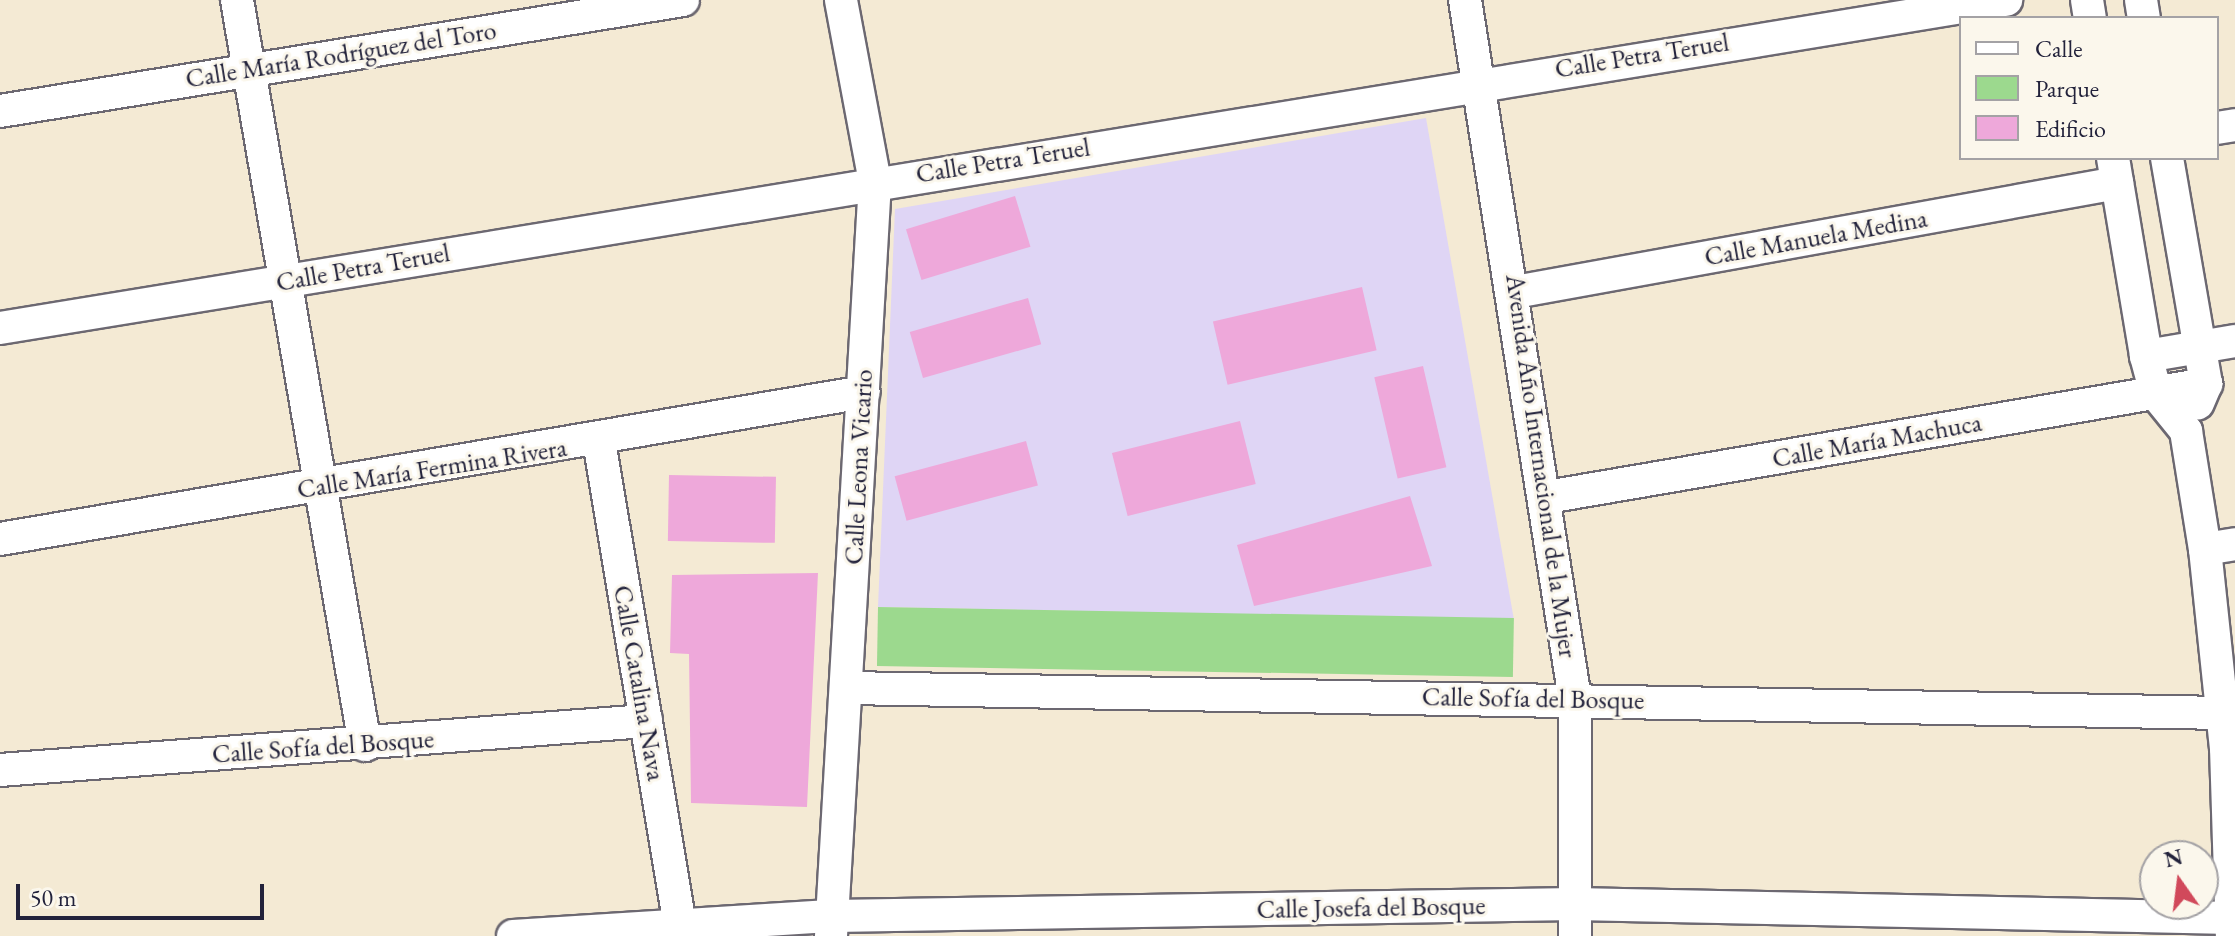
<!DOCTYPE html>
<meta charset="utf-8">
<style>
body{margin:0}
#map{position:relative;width:2235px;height:936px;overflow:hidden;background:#f4ead4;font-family:"EB Garamond",serif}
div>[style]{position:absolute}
.built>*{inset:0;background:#dfd5f5}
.green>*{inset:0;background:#9cd98e;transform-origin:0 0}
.building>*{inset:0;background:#eea8da;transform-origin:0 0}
.roads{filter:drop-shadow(2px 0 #6c6871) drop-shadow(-2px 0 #6c6871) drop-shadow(0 2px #6c6871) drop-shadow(0 -2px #6c6871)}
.minor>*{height:32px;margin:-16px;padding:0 16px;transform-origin:16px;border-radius:16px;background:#fff}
span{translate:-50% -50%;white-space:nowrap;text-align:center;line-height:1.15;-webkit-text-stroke:6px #fbf7ec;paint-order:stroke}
.street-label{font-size:26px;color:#22223b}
.legend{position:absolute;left:1959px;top:16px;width:260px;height:144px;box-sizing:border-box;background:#fbf7ec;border:2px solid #a4a2a5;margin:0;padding:10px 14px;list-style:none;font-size:24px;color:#22223b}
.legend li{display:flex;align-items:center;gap:16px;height:40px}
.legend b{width:40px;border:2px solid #a4a2a5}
.north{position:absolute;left:2139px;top:840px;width:80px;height:80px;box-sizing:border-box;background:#fbf7ec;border:2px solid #a4a2a5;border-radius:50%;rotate:346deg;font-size:22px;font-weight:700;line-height:32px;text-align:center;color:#22223b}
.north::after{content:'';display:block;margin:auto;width:28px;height:36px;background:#d1495b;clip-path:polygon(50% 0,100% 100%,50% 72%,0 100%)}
.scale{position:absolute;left:16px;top:884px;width:248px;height:36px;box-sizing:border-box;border:4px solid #22223b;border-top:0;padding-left:10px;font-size:24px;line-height:28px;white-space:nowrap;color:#22223b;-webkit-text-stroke:6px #fbf7ec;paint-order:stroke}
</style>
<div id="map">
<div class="built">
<div style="clip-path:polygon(1426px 118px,1514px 620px,878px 607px,895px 209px)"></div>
</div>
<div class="green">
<div style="left:878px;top:607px;width:636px;height:59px;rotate:1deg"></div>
</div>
<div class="building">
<div style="left:1015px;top:196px;width:53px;height:114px;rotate:73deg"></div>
<div style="left:1362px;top:287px;width:65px;height:153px;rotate:77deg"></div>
<div style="left:1028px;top:298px;width:48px;height:123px;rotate:74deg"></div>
<div style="left:1423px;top:366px;width:104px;height:50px;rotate:77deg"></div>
<div style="left:1240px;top:421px;width:65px;height:132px;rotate:76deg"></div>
<div style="left:1026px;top:441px;width:46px;height:136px;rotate:75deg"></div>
<div style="left:669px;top:475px;width:107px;height:66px;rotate:1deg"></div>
<div style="clip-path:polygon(1410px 496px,1432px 566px,1254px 606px,1237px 545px)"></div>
<div style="clip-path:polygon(818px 573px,807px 807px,691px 803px,689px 654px,670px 653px,672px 575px)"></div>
</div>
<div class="roads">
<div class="minor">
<div style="left:237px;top:0;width:756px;rotate:80.25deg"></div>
<div style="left:1465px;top:0;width:708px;rotate:81.06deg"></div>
<div style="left:1575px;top:699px;width:237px;rotate:90deg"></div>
<div style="left:2087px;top:0;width:18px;rotate:81deg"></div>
<div style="left:2141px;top:0;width:18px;rotate:81deg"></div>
<div style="left:0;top:111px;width:692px;rotate:-9.23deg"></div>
<div style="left:2217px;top:128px;width:18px;rotate:-9deg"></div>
<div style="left:2113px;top:158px;width:201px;rotate:80.5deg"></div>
<div style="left:2146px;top:356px;width:39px;rotate:75deg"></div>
<div style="left:2156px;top:394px;width:48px;rotate:51deg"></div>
<div style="left:2186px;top:431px;width:120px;rotate:80.9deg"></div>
<div style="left:2205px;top:549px;width:200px;rotate:84deg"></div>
<div style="left:2226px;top:748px;width:188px;rotate:88.2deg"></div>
<div style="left:2167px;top:158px;width:229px;rotate:80.2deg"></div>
<div style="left:2206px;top:384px;width:21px;rotate:113deg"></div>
<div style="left:1515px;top:292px;width:612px;rotate:-10.26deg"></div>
<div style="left:0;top:328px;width:2033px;rotate:-9.29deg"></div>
<div style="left:2146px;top:356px;width:90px;rotate:-9.6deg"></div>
<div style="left:599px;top:441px;width:490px;rotate:80.5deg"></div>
<div style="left:1547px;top:497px;width:669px;rotate:-9.73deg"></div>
<div style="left:0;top:539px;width:876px;rotate:-9.66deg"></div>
<div style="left:2205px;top:549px;width:30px;rotate:-9deg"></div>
<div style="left:847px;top:688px;width:1373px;rotate:1.04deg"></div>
<div style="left:0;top:770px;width:648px;rotate:-4.34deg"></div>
<div style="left:513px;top:936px;width:321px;rotate:-3.6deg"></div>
<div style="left:833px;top:916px;width:742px;rotate:-0.93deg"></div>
<div style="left:1575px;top:904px;width:656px;rotate:1.22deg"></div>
<div style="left:831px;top:936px;width:755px;rotate:-86.66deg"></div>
<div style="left:875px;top:182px;width:185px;rotate:-100.6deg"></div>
</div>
</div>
<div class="street-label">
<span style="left:341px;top:55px;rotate:-9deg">Calle María Rodríguez del Toro</span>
<span style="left:1642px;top:56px;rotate:-9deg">Calle Petra Teruel</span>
<span style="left:1003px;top:161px;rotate:-9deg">Calle Petra Teruel</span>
<span style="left:1816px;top:238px;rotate:-10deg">Calle Manuela Medina</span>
<span style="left:363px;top:268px;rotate:-10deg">Calle Petra Teruel</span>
<span style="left:1877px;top:441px;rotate:-10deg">Calle María Machuca</span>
<span style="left:1541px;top:466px;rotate:82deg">Avenida Año Internacional de la Mujer</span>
<span style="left:859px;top:467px;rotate:-87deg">Calle Leona Vicario</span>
<span style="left:432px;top:469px;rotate:-9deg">Calle María Fermina Rivera</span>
<span style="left:639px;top:683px;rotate:80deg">Calle Catalina Nava</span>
<span style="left:1533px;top:699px;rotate:1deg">Calle Sofía del Bosque</span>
<span style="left:323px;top:747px;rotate:-4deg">Calle Sofía del Bosque</span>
<span style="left:1371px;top:908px;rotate:-1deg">Calle Josefa del Bosque</span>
</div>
<ul class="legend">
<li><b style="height:10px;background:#fff"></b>Calle</li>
<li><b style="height:22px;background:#9cd98e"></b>Parque</li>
<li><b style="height:22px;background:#eea8da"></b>Edificio</li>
</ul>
<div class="north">N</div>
<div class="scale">50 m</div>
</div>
